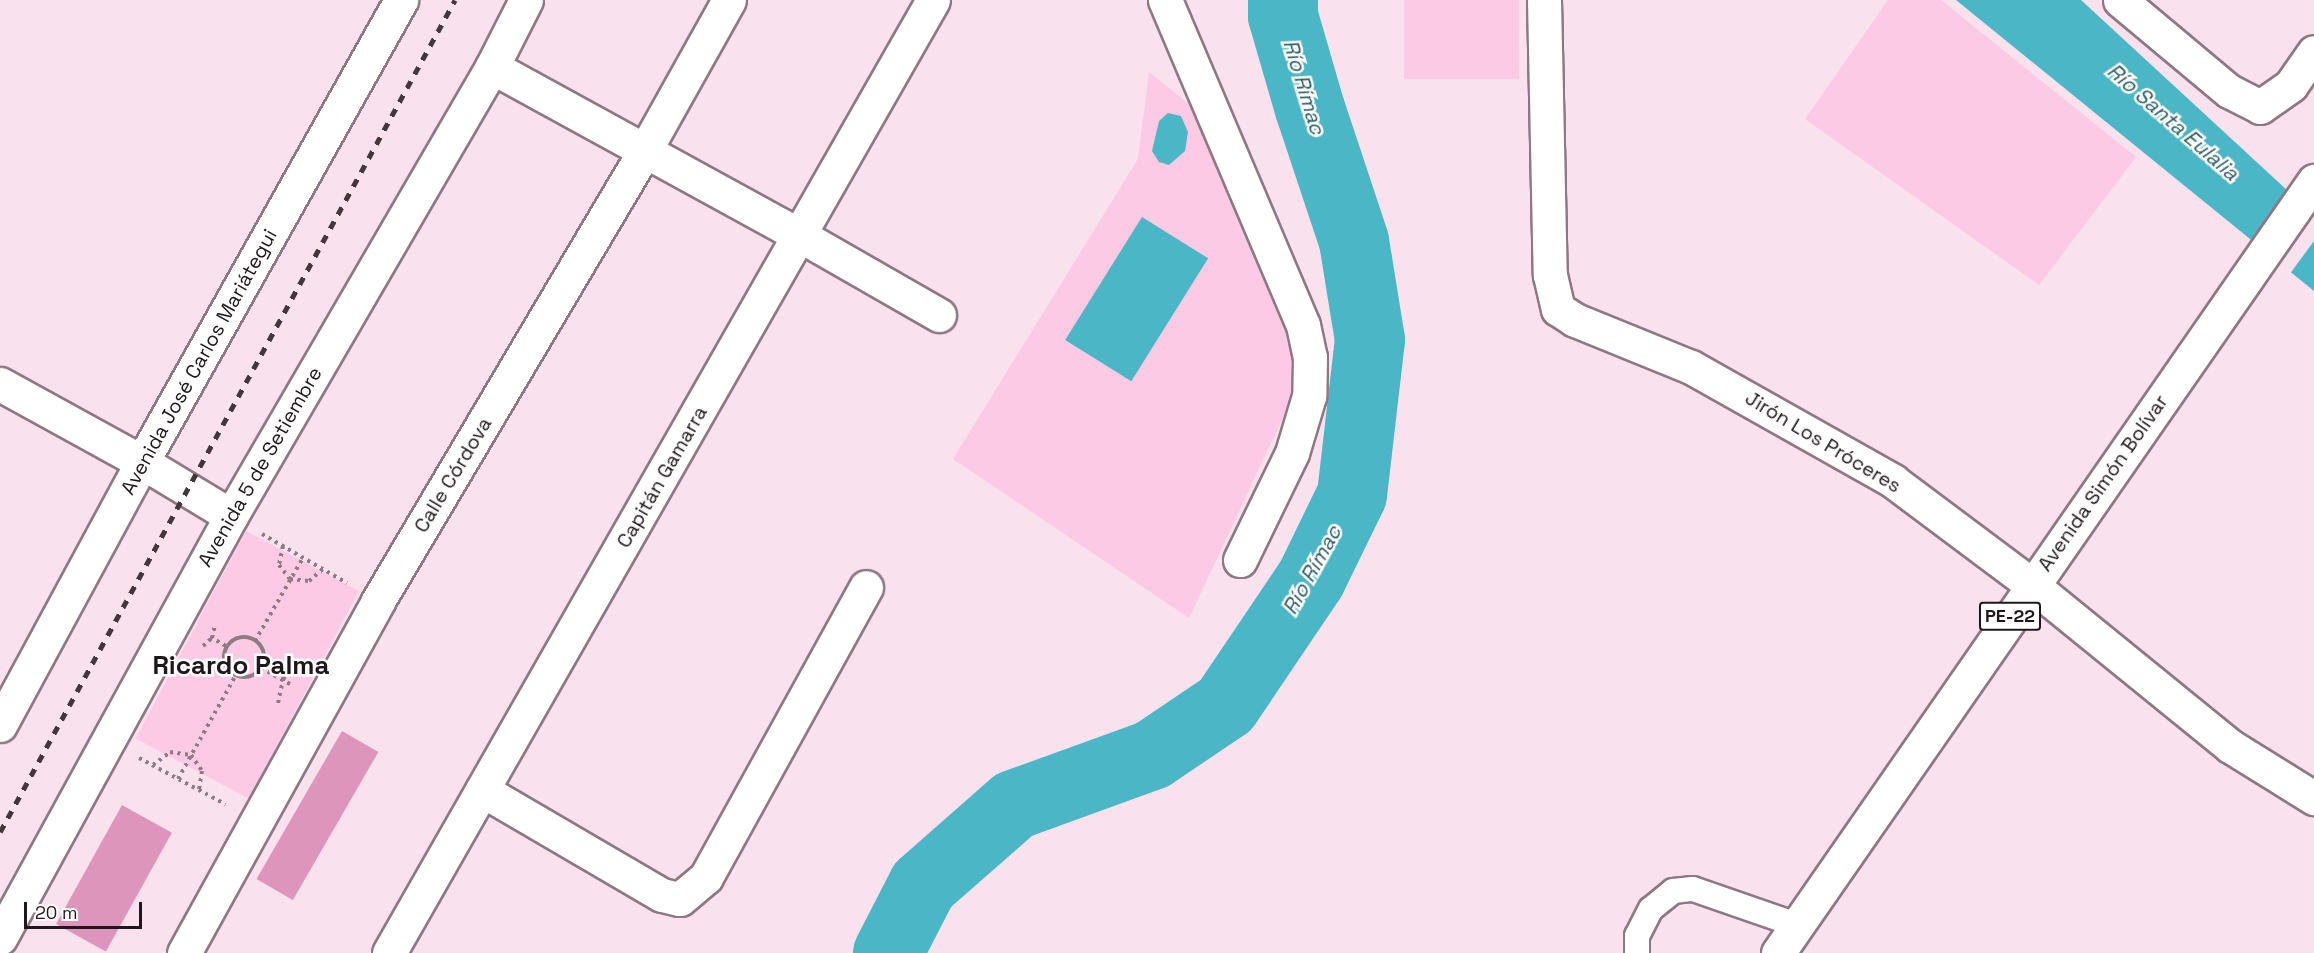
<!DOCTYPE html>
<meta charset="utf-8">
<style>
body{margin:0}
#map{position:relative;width:2314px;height:953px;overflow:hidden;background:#f9e1ed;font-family:"Space Grotesk",sans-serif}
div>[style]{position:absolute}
.green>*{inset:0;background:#fccae4;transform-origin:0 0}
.water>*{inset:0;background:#4ab6c6;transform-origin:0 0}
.pier>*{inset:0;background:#f9e1ed}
.river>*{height:70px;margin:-35px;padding:0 35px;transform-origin:35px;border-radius:35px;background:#4ab6c6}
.building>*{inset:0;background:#dd95bc;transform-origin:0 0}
.path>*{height:4px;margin-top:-2px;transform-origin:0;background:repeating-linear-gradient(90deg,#8c7c84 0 3px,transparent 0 7.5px)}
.path>.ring{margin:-2px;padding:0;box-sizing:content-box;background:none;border:4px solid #8c7c84;border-radius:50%}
.roads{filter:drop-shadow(2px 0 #8e7883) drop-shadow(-2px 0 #8e7883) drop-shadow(0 2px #8e7883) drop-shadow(0 -2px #8e7883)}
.service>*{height:24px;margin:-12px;padding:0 12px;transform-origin:12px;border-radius:12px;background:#fff}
.minor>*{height:33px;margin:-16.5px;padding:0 16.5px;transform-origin:16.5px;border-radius:16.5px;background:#fff}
.tertiary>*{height:33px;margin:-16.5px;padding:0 16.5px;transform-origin:16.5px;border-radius:16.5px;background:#fff}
.trunk>*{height:33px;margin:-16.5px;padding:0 16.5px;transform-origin:16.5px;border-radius:16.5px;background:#fff}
.rail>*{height:4.5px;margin-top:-2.25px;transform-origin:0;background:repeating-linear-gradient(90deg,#42373c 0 8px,transparent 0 16px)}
span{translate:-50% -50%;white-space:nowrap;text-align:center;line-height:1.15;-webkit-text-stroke:5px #fff;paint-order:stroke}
.shield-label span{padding:2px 4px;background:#fff;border:2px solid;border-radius:4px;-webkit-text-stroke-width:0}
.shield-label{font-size:18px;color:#1f171b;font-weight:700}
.street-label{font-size:20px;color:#1f171b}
.water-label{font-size:21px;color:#2e5c63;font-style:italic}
.district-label{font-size:26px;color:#1f171b;font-weight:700}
.scale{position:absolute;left:24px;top:902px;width:118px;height:27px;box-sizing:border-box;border:3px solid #1f171b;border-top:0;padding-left:8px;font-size:18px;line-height:21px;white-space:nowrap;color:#1f171b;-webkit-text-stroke:4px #fff;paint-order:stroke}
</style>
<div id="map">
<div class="green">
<div style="left:1404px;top:0;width:115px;height:79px"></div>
<div style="clip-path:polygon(1888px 0,1941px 0,2136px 157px,2039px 285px,1805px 119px)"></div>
<div style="clip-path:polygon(1149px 72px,1204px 116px,1296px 352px,1294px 394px,1189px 618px,953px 459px,1138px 159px)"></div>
<div style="left:246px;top:531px;width:128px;height:235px;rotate:28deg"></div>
</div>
<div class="water">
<div style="clip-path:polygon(1956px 0,2081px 0,2314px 215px,2314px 291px)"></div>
<div style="clip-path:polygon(1168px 113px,1181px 116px,1188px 132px,1185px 151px,1169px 165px,1159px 162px,1152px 151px,1159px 121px)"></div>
<div style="left:1142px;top:217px;width:78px;height:145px;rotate:32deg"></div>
</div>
<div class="pier">
<div style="clip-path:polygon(2290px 189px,2314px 210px,2314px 241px,2289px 275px,2251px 243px)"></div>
</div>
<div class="river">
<div style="left:888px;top:953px;width:76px;rotate:-62.8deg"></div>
<div style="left:923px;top:885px;width:121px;rotate:-41.3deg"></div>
<div style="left:1014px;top:805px;width:147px;rotate:-19.9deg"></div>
<div style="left:1152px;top:755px;width:89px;rotate:-34deg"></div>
<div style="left:1226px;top:705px;width:152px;rotate:-56deg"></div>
<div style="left:1311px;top:579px;width:93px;rotate:-64deg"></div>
<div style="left:1352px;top:495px;width:156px;rotate:-83.4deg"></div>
<div style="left:1370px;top:340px;width:100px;rotate:-99.2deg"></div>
<div style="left:1354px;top:241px;width:139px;rotate:-108.4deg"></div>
<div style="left:1310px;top:109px;width:97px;rotate:-106.2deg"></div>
<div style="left:1283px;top:16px;width:16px;rotate:-90deg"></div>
</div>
<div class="building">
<div style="left:342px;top:731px;width:42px;height:171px;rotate:30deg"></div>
<div style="left:122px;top:805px;width:57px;height:136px;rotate:29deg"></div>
</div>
<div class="path">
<div style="left:262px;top:534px;width:98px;rotate:30deg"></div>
<div style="left:283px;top:546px;width:19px;rotate:102deg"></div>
<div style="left:279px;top:565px;width:18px;rotate:52deg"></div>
<div style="left:290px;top:579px;width:19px;rotate:6deg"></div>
<div style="left:309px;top:581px;width:18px;rotate:-41deg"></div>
<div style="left:210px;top:637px;width:21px;rotate:29deg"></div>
<div class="ring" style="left:224px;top:637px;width:36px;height:36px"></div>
<div style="left:255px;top:641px;width:96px;rotate:-60deg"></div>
<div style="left:203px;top:646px;width:12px;rotate:-42deg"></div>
<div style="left:212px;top:638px;width:13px;rotate:-77deg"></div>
<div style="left:261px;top:668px;width:35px;rotate:29deg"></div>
<div style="left:278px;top:703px;width:25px;rotate:-78deg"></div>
<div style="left:283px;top:679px;width:18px;rotate:-38deg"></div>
<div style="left:139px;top:758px;width:98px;rotate:28.1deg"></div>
<div style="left:153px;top:765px;width:21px;rotate:-37deg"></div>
<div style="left:170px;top:752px;width:21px;rotate:8deg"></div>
<div style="left:191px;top:755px;width:19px;rotate:55deg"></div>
<div style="left:202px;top:771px;width:19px;rotate:99deg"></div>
<div style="left:178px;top:779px;width:119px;rotate:-60.9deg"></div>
</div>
<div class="roads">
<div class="service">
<div style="left:1637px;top:953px;width:17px;rotate:-90deg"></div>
<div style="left:1637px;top:936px;width:30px;rotate:-63deg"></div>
<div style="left:1651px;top:909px;width:28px;rotate:-39deg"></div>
<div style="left:1673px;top:891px;width:20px;rotate:-6deg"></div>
<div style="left:1693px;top:889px;width:110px;rotate:19.1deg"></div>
</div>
<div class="minor">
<div style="left:1165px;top:0;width:353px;rotate:67deg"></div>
<div style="left:1303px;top:325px;width:33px;rotate:78deg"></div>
<div style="left:1310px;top:357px;width:39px;rotate:91deg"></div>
<div style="left:1309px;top:396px;width:59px;rotate:106.6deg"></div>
<div style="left:1292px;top:453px;width:119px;rotate:115.9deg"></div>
<div style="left:1544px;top:0;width:275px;rotate:88.8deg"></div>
<div style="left:1550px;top:275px;width:35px;rotate:77deg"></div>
<div style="left:1558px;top:309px;width:20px;rotate:33deg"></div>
<div style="left:1575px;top:320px;width:125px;rotate:22.1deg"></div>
<div style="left:1691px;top:367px;width:232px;rotate:29.4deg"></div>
<div style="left:1893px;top:481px;width:174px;rotate:36.8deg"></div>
<div style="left:2032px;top:585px;width:255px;rotate:39.1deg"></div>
<div style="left:2230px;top:746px;width:99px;rotate:31.8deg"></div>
<div style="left:2120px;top:0;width:142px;rotate:39.9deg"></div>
<div style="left:2229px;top:91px;width:35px;rotate:27deg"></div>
<div style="left:2260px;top:107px;width:38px;rotate:-35deg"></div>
<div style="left:2291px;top:85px;width:40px;rotate:-55.1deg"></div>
<div style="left:492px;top:67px;width:352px;rotate:28.7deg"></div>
<div style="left:801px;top:236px;width:159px;rotate:29.8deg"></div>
<div style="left:0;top:384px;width:162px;rotate:28.8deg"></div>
<div style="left:142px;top:462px;width:104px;rotate:31.2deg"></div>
<div style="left:0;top:725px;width:299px;rotate:-61.6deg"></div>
<div style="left:142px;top:462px;width:530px;rotate:-60.72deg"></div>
<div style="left:482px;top:790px;width:208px;rotate:30.3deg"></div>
<div style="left:662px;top:895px;width:18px;rotate:13deg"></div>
<div style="left:680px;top:899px;width:34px;rotate:-40deg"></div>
<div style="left:706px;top:877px;width:331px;rotate:-61.1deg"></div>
<div style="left:184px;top:953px;width:402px;rotate:-61.1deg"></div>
<div style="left:378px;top:601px;width:522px;rotate:-59.36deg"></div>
<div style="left:644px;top:152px;width:174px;rotate:-60.8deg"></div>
<div style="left:389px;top:953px;width:1097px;rotate:-60.28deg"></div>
</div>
<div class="tertiary">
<div style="left:0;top:938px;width:481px;rotate:-61.3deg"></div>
<div style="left:231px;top:516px;width:519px;rotate:-59.83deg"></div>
<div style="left:492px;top:67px;width:75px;rotate:-63.1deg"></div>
</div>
<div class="trunk">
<div style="left:1778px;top:953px;width:940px;rotate:-55.23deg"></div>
</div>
</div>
<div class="rail">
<div style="left:0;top:832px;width:948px;rotate:-61.33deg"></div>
</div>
<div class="shield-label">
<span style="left:2010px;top:616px">PE-22</span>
</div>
<div class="street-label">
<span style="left:199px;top:362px;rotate:-61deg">Avenida José Carlos Mariátegui</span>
<span style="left:1823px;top:442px;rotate:31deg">Jirón Los Próceres</span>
<span style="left:260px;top:467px;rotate:-60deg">Avenida 5 de Setiembre</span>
<span style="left:453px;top:475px;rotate:-59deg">Calle Córdova</span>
<span style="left:662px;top:477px;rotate:-60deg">Capitán Gamarra</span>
<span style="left:2103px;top:483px;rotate:-55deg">Avenida Simón Bolívar</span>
</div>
<div class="water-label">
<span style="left:1304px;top:87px;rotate:73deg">Río Rímac</span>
<span style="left:2173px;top:122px;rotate:41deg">Río Santa Eulalia</span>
<span style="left:1312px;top:570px;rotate:-61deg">Río Rímac</span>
</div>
<div class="district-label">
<span style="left:241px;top:666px">Ricardo Palma</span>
</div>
<div class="scale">20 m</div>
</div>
